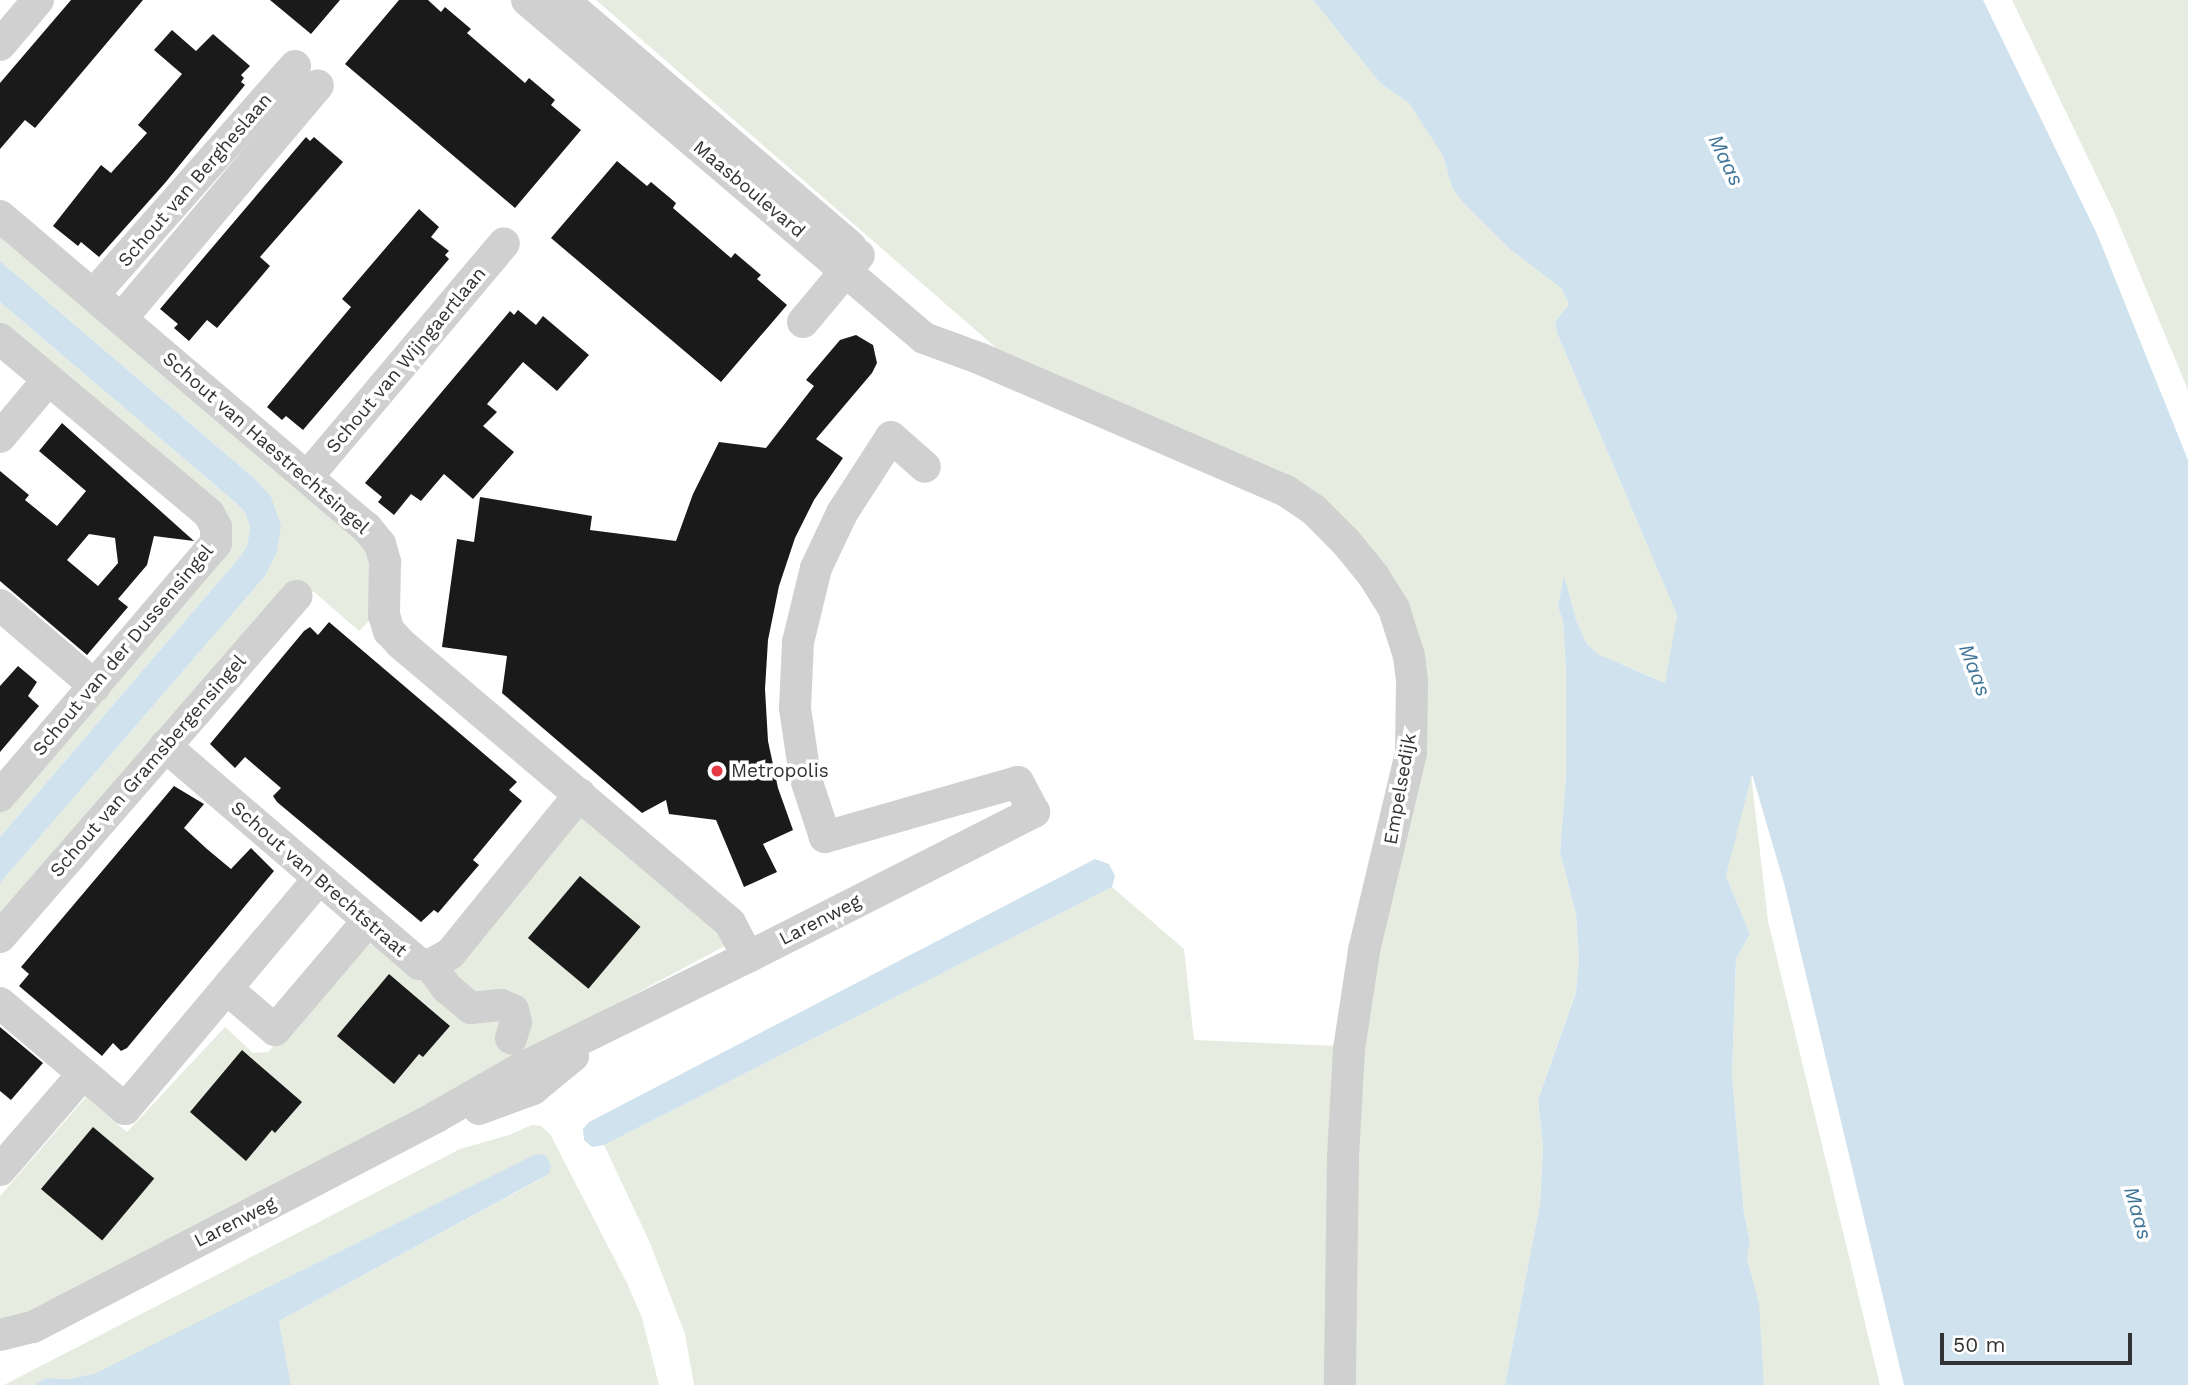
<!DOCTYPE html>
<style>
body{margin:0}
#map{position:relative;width:2188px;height:1385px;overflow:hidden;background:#fff;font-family:"Work Sans",sans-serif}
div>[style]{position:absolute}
.green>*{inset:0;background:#e6ecdf}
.water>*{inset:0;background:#cfe2ee}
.building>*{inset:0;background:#1a1a1a;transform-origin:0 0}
.minor>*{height:32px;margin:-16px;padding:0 16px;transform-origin:16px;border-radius:16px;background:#d0d0d0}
.dots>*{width:19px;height:19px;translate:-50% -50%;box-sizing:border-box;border:4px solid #fff;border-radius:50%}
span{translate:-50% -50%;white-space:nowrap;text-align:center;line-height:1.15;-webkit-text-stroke:7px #fff;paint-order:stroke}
.street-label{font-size:19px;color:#333}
.poi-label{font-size:19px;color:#333}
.left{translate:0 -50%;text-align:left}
.water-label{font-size:21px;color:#3f7597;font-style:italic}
.scale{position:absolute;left:1940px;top:1333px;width:192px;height:32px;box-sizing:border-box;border:4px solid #333;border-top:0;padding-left:9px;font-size:21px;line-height:24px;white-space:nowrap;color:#333;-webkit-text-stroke:5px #fff;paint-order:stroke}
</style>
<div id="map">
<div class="green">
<div style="clip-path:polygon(596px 0,1313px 0,1381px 84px,1409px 103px,1443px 156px,1452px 187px,1511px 250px,1561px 288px,1569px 304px,1555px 322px,1557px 333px,1677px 615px,1666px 683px,1598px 654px,1587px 644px,1576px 620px,1564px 577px,1558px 607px,1563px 621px,1566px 671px,1566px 775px,1560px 852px,1576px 914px,1579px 961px,1576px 991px,1538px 1100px,1543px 1147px,1540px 1204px,1505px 1385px,1351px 1385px,1363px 1015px,1423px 736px,1358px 538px,1002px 353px)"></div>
<div style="clip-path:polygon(2012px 0,2188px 0,2188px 390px,2114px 212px)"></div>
<div style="clip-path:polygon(0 233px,357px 538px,367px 551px,371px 567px,373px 617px,359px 631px,314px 592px,301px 586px,0 918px,0 883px,265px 576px,277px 552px,254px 478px,0 261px)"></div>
<div style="clip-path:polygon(0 302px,235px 502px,245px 512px,250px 528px,247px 546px,239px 558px,0 837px,0 810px,223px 547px,0 327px)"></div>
<div style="clip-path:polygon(1751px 774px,1768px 921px,1880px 1385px,1764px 1385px,1758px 1304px,1747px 1259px,1750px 1240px,1744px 1214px,1732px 1075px,1736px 959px,1750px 934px,1726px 876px)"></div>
<div style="clip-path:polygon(576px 814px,590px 815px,725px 932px,725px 946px,0 1331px,0 1196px,86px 1097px,127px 1132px,225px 1027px,253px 1053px,268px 1052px,365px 944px,373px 945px,406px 974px,437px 977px)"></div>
<div style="clip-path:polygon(1112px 887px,1184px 949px,1194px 1040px,1339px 1046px,1332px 1385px,694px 1385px,685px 1334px,650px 1243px,604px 1145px)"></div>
<div style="clip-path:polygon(532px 1125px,541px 1126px,550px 1134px,627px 1283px,642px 1318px,659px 1385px,291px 1385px,279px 1321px,548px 1175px,272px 1287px,96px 1373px,70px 1379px,46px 1378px,34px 1385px,4px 1385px,460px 1149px,509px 1135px)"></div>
</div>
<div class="water">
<div style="clip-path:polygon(1313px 0,1983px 0,2097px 234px,2188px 460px,2188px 1385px,1904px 1385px,1784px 883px,1752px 774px,1726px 876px,1750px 934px,1736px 959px,1732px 1075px,1744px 1214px,1750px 1240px,1747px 1259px,1759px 1304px,1764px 1385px,1505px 1385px,1540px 1204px,1543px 1147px,1538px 1100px,1576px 992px,1579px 961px,1576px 914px,1560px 852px,1566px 775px,1566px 671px,1563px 621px,1558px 607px,1564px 575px,1576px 620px,1587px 644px,1598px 654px,1665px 683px,1677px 615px,1557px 333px,1555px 322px,1569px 304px,1561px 288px,1511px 250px,1462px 201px,1452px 187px,1443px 156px,1409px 103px,1381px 84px)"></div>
<div style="clip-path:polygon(0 261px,254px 478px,271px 497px,281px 526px,277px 552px,265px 576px,0 883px,0 837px,239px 558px,247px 546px,250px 528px,245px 512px,235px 502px,0 302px)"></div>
<div style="clip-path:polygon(1095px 859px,1109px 864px,1115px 876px,1112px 887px,604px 1145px,592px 1147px,584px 1140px,583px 1129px,589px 1122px)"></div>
<div style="clip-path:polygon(536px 1154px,545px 1155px,551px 1165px,549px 1174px,279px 1321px,291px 1385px,34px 1385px,46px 1378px,70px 1379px,96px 1373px)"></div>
</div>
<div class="building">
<div style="clip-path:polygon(71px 0,143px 0,35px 128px,25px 120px,0 149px,0 83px)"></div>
<div style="clip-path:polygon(270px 0,340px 0,311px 34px)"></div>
<div style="clip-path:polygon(399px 0,428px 0,441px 12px,445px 7px,471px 29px,467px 33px,525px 83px,529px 78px,555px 100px,551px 105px,581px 130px,515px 208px,345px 64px)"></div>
<div style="clip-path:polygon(172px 30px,196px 51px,213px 34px,250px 66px,241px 75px,244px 78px,241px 82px,245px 85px,165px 183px,99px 257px,81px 242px,78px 246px,53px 226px,101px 165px,111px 173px,147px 133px,138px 125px,182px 74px,154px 50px)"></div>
<div style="clip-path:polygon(306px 137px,310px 141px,314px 137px,343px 162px,260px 257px,270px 266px,248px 292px,217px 328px,207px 320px,189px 341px,174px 328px,178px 324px,160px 309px)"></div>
<div style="clip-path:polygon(617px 161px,647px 186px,651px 182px,676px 203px,673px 208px,731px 258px,735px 253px,761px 275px,757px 279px,787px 305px,721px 382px,551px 238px)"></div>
<div style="clip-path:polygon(419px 209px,439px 227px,431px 237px,449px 251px,445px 255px,449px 259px,303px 430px,286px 416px,282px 420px,267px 407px,351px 307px,342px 299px)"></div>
<div style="clip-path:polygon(518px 310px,536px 325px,543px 316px,589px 355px,557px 391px,523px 362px,487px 404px,497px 412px,483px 426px,514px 452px,473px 499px,444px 474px,421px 501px,411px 494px,394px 515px,378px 502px,382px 497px,365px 483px,510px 311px,514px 315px)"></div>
<div style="clip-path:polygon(856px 335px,873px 345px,877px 363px,872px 373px,816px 439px,843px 458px,814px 500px,795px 538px,779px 586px,768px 640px,765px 689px,768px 741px,778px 788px,793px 830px,763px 844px,777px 872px,744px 887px,716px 820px,669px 814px,666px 800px,642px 813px,502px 693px,507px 656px,442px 647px,457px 539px,474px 542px,480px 497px,592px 516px,590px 530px,676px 541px,693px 494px,719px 442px,766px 448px,814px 386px,806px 380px,840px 340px)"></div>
<div style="clip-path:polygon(evenodd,62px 423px,194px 541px,154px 536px,147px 565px,118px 599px,128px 607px,87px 655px,0 581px,0 471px,29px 495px,25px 500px,57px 526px,86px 491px,39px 451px,62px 423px,89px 534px,115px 538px,118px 563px,98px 586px,67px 560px,89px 534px)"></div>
<div style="clip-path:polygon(329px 622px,517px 782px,509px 790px,522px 801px,473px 860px,479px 865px,438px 913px,434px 910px,421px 922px,277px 802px,273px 796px,281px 788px,245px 757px,235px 768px,210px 744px,304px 631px,310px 627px,318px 635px)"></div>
<div style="clip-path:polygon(18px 666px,37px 682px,28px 696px,39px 706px,0 752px,0 686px)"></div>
<div style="clip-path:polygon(174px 786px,204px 804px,184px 828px,207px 849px,231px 869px,251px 848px,274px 871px,127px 1048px,121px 1051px,113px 1043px,102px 1056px,19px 986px,29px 974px,21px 967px)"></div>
<div style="left:580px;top:876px;width:79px;height:81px;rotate:40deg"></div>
<div style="clip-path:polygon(389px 974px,450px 1026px,423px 1057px,419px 1054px,394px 1084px,337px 1036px)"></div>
<div style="clip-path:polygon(0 1027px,43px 1063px,11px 1100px,0 1091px)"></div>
<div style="clip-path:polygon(242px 1050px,302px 1102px,275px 1133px,272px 1130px,246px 1161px,190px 1112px)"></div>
<div style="left:93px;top:1127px;width:80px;height:81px;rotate:40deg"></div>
</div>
<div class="minor">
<div style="left:527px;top:0;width:521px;rotate:40.41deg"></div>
<div style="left:924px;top:338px;width:61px;rotate:20.2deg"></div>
<div style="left:981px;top:359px;width:332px;rotate:23.4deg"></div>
<div style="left:1286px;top:491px;width:34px;rotate:34deg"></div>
<div style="left:1314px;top:510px;width:45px;rotate:45deg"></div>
<div style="left:1346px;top:542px;width:43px;rotate:50.7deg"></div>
<div style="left:1373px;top:575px;width:40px;rotate:58deg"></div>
<div style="left:1394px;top:609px;width:49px;rotate:72.3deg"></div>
<div style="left:1409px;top:656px;width:26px;rotate:83deg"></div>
<div style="left:1412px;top:682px;width:71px;rotate:90.8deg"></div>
<div style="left:1411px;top:753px;width:204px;rotate:103.4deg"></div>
<div style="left:1364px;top:951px;width:99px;rotate:98.7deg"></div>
<div style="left:1349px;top:1049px;width:109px;rotate:93.2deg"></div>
<div style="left:1343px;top:1158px;width:227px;rotate:90.8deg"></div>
<div style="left:563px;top:0;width:379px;rotate:40.6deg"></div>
<div style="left:0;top:45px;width:59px;rotate:-49.8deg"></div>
<div style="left:0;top:216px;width:482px;rotate:40.4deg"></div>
<div style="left:367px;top:528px;width:21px;rotate:51deg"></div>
<div style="left:380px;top:544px;width:19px;rotate:74deg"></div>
<div style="left:385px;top:562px;width:53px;rotate:91.1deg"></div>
<div style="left:384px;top:615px;width:17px;rotate:73deg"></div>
<div style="left:389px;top:631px;width:16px;rotate:47deg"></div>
<div style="left:400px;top:643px;width:433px;rotate:40.3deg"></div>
<div style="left:730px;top:923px;width:38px;rotate:62deg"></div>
<div style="left:94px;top:294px;width:304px;rotate:-48.6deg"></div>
<div style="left:122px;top:318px;width:304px;rotate:-49.9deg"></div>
<div style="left:803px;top:322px;width:87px;rotate:-50.1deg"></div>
<div style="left:0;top:339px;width:273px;rotate:39.9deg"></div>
<div style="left:209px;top:514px;width:15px;rotate:62deg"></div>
<div style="left:216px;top:527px;width:16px;rotate:90deg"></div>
<div style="left:216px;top:543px;width:333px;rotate:130.5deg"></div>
<div style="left:0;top:437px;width:75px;rotate:-49.9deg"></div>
<div style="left:308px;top:476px;width:304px;rotate:-49.9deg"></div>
<div style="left:0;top:605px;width:125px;rotate:40.5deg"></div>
<div style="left:165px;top:746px;width:335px;rotate:40.6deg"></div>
<div style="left:419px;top:964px;width:11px;rotate:5deg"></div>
<div style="left:430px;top:965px;width:23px;rotate:-29deg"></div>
<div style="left:450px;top:954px;width:206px;rotate:-50.9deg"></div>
<div style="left:0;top:937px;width:452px;rotate:-49deg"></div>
<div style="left:430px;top:965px;width:29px;rotate:54deg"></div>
<div style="left:447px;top:988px;width:31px;rotate:40deg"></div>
<div style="left:471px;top:1008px;width:30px;rotate:-6deg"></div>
<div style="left:501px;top:1005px;width:13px;rotate:23deg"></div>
<div style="left:513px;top:1010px;width:12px;rotate:76deg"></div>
<div style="left:516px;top:1022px;width:17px;rotate:107deg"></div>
<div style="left:227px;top:989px;width:63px;rotate:40.5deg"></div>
<div style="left:275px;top:1030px;width:142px;rotate:-49.6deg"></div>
<div style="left:0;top:1003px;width:164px;rotate:40.3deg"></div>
<div style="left:125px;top:1109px;width:301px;rotate:-49.9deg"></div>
<div style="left:479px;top:1109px;width:58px;rotate:-20.3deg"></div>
<div style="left:533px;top:1089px;width:52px;rotate:-39.5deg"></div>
<div style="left:0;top:1170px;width:127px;rotate:-49.2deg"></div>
<div style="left:0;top:1335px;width:34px;rotate:-14deg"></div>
<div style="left:33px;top:1327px;width:454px;rotate:-27.5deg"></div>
<div style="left:436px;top:1117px;width:97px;rotate:-29.7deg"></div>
<div style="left:520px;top:1069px;width:254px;rotate:-26.2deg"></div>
<div style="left:748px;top:957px;width:321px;rotate:-26.9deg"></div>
<div style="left:1034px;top:812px;width:34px;rotate:-118deg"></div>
<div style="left:1018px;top:782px;width:201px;rotate:164.1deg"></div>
<div style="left:825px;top:837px;width:64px;rotate:-108.2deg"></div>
<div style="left:805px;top:776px;width:69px;rotate:-98.4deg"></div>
<div style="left:795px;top:708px;width:66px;rotate:-87.4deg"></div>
<div style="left:798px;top:642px;width:76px;rotate:-76.3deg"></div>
<div style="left:816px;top:568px;width:61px;rotate:-64.7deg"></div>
<div style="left:842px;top:513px;width:90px;rotate:-57.2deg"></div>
<div style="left:891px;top:437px;width:45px;rotate:41.4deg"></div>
</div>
<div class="dots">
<div style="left:717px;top:771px;background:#e63946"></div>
</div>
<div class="street-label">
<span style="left:195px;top:180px;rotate:-49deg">Schout van Bergheslaan</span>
<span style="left:749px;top:189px;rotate:40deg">Maasboulevard</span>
<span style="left:406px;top:360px;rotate:-50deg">Schout van Wijngaertlaan</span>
<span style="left:266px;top:443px;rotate:41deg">Schout van Haestrechtsingel</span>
<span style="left:123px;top:650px;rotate:-50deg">Schout van der Dussensingel</span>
<span style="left:148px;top:766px;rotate:-49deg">Schout van Gramsbergensingel</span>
<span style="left:1400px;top:789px;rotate:-80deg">Empelsedijk</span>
<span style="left:319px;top:879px;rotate:41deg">Schout van Brechtstraat</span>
<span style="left:820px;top:920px;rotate:-27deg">Larenweg</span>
<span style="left:235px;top:1222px;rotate:-27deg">Larenweg</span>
</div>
<div class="poi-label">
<span class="left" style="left:731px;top:771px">Metropolis</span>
</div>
<div class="water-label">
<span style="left:1726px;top:160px;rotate:64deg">Maas</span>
<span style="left:1975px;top:670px;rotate:69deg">Maas</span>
<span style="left:2138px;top:1213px;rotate:74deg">Maas</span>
</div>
<div class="scale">50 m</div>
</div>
